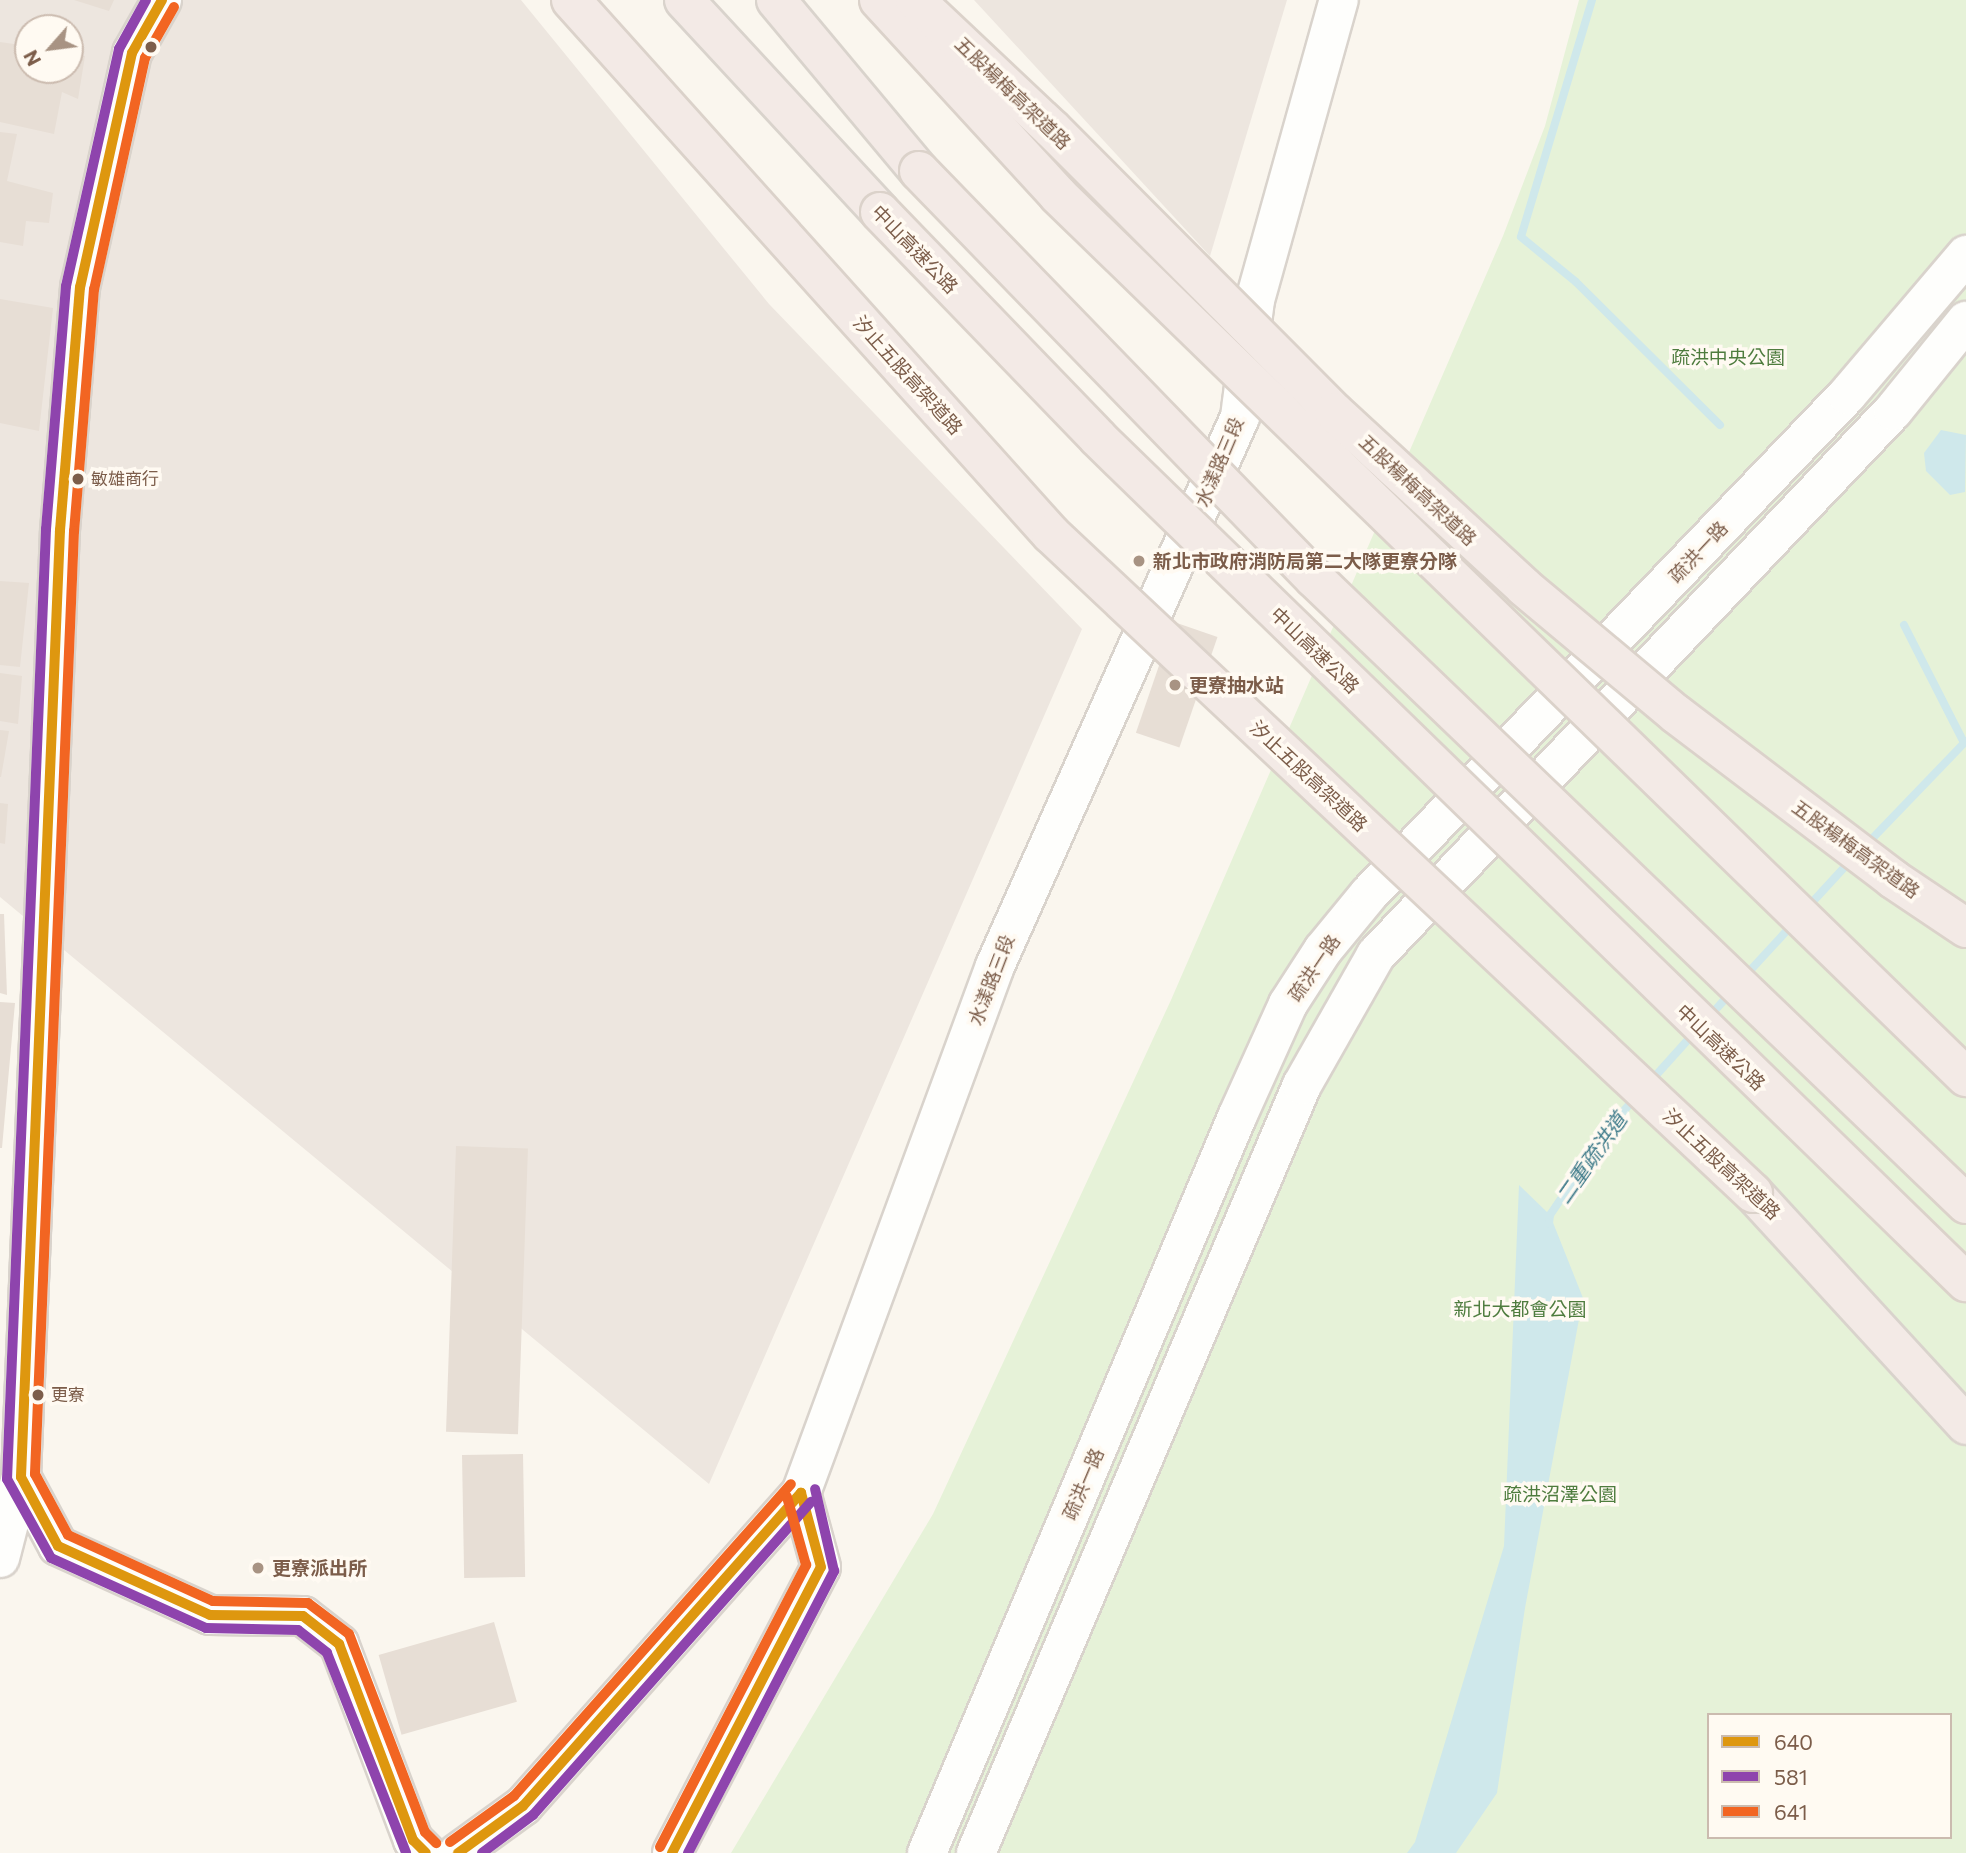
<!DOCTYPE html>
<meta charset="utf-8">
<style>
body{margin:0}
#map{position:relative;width:1966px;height:1853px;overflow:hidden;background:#faf6ee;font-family:Commissioner,"Noto Sans TC",sans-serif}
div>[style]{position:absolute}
.industrial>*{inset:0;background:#ede6df}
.green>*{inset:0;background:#e6f2d8}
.water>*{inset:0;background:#cfe8eb}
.stream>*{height:8px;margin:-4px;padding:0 4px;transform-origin:4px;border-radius:4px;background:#cfe8eb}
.building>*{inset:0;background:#e7ded5;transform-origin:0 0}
.roads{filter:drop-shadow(2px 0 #d9d3cc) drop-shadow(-2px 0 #d9d3cc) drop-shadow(0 2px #d9d3cc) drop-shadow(0 -2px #d9d3cc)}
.minor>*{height:38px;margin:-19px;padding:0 19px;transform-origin:19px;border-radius:19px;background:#fefefc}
.highway>*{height:38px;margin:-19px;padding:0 19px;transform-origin:19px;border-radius:19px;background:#f3eae6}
.bridges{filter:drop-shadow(2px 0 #dbd2ca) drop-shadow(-2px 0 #dbd2ca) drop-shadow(0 2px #dbd2ca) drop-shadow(0 -2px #dbd2ca)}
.highway-bridge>*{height:38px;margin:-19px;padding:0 19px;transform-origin:19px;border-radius:19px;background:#f3eae6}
.bus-1>*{height:10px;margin:-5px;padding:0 5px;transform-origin:5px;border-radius:5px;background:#de970f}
.bus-2>*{height:10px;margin:-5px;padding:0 5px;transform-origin:5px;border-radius:5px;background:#8e44ad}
.bus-3>*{height:10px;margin:-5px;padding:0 5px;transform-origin:5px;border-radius:5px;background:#f26522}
.dots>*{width:19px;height:19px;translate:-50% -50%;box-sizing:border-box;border:4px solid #fffaf2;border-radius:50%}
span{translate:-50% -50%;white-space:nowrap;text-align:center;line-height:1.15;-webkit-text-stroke:7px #fffaf2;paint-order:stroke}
.bus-label{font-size:17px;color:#7c5d4a}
.left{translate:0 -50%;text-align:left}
.street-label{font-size:19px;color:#7c5d4a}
.park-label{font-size:19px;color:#4e7c3e}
.poi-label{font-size:19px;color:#7c5d4a;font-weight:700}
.water-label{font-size:21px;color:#3f7b8a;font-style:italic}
.legend{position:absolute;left:1707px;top:1713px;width:245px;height:126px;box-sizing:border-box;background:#fffaf2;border:2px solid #cbbbaf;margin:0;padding:9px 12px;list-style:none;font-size:21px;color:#7c5d4a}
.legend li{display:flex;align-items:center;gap:14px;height:35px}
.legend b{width:35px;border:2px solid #cbbbaf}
.north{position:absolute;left:14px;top:14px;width:70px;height:70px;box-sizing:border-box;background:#fffaf2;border:2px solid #cbbbaf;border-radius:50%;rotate:242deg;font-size:19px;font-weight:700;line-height:28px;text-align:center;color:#7c5d4a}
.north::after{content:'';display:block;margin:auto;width:24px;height:32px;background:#a89383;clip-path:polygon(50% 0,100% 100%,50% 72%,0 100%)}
</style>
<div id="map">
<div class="industrial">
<div style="clip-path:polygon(evenodd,0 0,521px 0,769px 304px,1082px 629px,709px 1484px,0 897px,0 0,28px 28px,70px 28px,70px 70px,28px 70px,28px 28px)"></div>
<div style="clip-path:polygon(974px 0,1287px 0,1210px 256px)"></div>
</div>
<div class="green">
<div style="clip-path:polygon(evenodd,1579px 0,1966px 0,1966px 1853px,731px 1853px,933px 1514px,1171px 1000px,1503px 236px,1545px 126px,1579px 0,1709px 1715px,1950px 1715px,1950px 1837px,1709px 1837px,1709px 1715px)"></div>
</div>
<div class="water">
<div style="clip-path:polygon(1941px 430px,1966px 435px,1965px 492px,1950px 495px,1926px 471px,1924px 453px)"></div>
<div style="clip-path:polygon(1519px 1185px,1550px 1215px,1583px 1298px,1525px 1608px,1497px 1793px,1456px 1853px,1407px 1853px,1415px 1842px,1504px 1546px)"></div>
</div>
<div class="stream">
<div style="left:1592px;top:0;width:247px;rotate:106.7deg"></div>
<div style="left:1521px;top:237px;width:71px;rotate:39.3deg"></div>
<div style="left:1576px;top:282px;width:203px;rotate:44.8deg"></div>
<div style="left:1904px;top:625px;width:132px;rotate:63deg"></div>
<div style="left:1866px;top:845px;width:144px;rotate:-46.1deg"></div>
<div style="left:1806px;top:909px;width:68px;rotate:-47.4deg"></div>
<div style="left:1745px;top:976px;width:71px;rotate:-47.3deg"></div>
<div style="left:1708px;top:1018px;width:36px;rotate:-48deg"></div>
<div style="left:1649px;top:1083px;width:67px;rotate:-48deg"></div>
<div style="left:1549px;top:1224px;width:9px;rotate:-84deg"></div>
<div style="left:1550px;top:1215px;width:109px;rotate:-55.9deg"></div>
<div style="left:1611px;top:1125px;width:38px;rotate:-48deg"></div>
</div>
<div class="building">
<div style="clip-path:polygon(74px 0,114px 0,109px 11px)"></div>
<div style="clip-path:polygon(0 42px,28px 46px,28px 70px,70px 70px,70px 53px,85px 56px,78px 99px,62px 92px,54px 134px,0 122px)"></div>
<div style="clip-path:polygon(0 132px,17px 134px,7px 181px,53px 193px,49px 223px,26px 221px,23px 246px,0 242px)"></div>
<div style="clip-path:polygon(0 299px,53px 308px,39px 431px,0 423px)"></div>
<div style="clip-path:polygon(0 581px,29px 583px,20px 667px,0 665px)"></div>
<div style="left:1174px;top:622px;width:46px;height:117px;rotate:19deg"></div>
<div style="clip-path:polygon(0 673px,22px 676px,18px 724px,0 721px)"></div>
<div style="clip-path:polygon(0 730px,9px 731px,1px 777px,0 777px)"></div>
<div style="clip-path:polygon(0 803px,8px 804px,5px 844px,0 843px)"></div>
<div style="clip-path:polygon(0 914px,4px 914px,7px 995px,0 993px)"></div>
<div style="clip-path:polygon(0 1002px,15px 1003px,2px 1148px,0 1148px)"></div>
<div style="left:456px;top:1146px;width:72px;height:286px;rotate:2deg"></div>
<div style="left:523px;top:1454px;width:123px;height:61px;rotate:89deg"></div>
<div style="left:494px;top:1622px;width:83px;height:120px;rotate:74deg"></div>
</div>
<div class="roads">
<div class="minor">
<div style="left:162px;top:0;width:61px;rotate:119.5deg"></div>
<div style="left:132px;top:53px;width:240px;rotate:102.5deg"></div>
<div style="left:80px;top:287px;width:244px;rotate:94.7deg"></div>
<div style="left:60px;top:530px;width:948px;rotate:92.36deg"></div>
<div style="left:21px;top:1477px;width:78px;rotate:61.8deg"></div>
<div style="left:58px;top:1546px;width:167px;rotate:24.4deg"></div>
<div style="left:210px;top:1615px;width:93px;rotate:0.6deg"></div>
<div style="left:303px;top:1616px;width:46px;rotate:37.9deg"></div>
<div style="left:339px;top:1644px;width:210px;rotate:69.3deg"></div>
<div style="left:413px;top:1840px;width:18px;rotate:45deg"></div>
<div style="left:0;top:1558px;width:84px;rotate:-75.5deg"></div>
<div style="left:458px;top:1853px;width:80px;rotate:-35.9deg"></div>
<div style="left:523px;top:1806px;width:419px;rotate:-48.4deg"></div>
<div style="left:801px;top:1493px;width:562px;rotate:-69.79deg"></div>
<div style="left:995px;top:966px;width:601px;rotate:-65.95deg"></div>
<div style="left:1240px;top:417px;width:118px;rotate:-82.7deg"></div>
<div style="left:1255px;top:300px;width:312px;rotate:-74.4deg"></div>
<div style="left:672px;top:1853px;width:322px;rotate:-62.5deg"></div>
<div style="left:821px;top:1567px;width:77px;rotate:-105.1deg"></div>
<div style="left:927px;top:1853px;width:799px;rotate:-67.16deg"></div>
<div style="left:1237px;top:1117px;width:124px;rotate:-65.7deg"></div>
<div style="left:1288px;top:1004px;width:64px;rotate:-57.1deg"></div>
<div style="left:1323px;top:950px;width:72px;rotate:-50.6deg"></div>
<div style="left:1369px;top:894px;width:691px;rotate:-46.23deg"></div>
<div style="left:1847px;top:395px;width:184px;rotate:-49.6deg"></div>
<div style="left:976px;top:1853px;width:834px;rotate:-67deg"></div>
<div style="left:1302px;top:1085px;width:150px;rotate:-60.4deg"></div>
<div style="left:1376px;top:955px;width:750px;rotate:-46.46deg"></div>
<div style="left:1893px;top:411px;width:116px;rotate:-51deg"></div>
</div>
<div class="highway">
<div style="left:684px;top:0;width:289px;rotate:47.2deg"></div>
<div style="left:776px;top:0;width:223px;rotate:50.1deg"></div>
<div style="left:1753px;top:1193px;width:315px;rotate:47.4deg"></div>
</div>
</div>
<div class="bridges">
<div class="highway-bridge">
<div style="left:571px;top:0;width:718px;rotate:48.05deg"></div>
<div style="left:1051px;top:534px;width:963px;rotate:43.19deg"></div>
<div style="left:879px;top:0;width:265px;rotate:47.4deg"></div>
<div style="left:1058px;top:195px;width:1266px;rotate:44.17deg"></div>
<div style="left:915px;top:0;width:188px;rotate:43.3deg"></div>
<div style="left:1052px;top:129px;width:400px;rotate:45.1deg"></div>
<div style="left:1334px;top:412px;width:258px;rotate:42.6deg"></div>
<div style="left:1524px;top:587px;width:198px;rotate:39.9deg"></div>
<div style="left:1676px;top:714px;width:273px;rotate:37.2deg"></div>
<div style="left:1893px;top:879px;width:88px;rotate:33.9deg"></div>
<div style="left:919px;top:171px;width:567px;rotate:45.86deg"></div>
<div style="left:1314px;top:578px;width:904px;rotate:43.83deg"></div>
<div style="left:880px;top:212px;width:314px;rotate:46deg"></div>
<div style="left:1098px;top:438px;width:1211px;rotate:44.2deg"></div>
</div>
</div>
<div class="bus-1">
<div style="left:162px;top:0;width:61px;rotate:119.5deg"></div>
<div style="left:132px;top:53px;width:240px;rotate:102.5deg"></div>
<div style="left:80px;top:287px;width:244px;rotate:94.7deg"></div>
<div style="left:60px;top:530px;width:948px;rotate:92.36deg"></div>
<div style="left:21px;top:1477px;width:78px;rotate:61.8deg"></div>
<div style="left:58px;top:1546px;width:167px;rotate:24.4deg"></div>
<div style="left:210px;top:1615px;width:93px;rotate:0.6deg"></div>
<div style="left:303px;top:1616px;width:46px;rotate:37.9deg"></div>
<div style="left:339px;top:1644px;width:210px;rotate:69.3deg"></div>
<div style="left:413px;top:1840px;width:18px;rotate:45deg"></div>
<div style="left:458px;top:1853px;width:80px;rotate:-35.9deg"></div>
<div style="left:523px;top:1806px;width:419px;rotate:-48.4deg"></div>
<div style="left:672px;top:1853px;width:322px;rotate:-62.5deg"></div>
<div style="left:821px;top:1567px;width:77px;rotate:-105.1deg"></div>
</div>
<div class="bus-2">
<div style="left:146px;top:0;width:56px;rotate:118.9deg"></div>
<div style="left:119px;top:49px;width:243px;rotate:102.6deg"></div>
<div style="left:66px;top:286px;width:244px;rotate:94.7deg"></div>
<div style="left:46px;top:529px;width:951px;rotate:92.35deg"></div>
<div style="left:7px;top:1479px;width:90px;rotate:60.9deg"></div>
<div style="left:51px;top:1558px;width:170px;rotate:24.3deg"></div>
<div style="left:206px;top:1628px;width:92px;rotate:1.2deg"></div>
<div style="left:298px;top:1630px;width:37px;rotate:38deg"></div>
<div style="left:327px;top:1653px;width:215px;rotate:68.4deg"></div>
<div style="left:482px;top:1853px;width:64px;rotate:-36.7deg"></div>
<div style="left:533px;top:1815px;width:419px;rotate:-48.4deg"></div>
<div style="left:688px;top:1853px;width:318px;rotate:-62.6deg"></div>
<div style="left:834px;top:1571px;width:84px;rotate:-103deg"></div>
</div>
<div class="bus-3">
<div style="left:174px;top:7px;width:59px;rotate:119.6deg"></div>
<div style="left:145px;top:58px;width:237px;rotate:102.4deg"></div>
<div style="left:94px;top:289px;width:243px;rotate:94.7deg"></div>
<div style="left:74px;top:531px;width:944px;rotate:92.37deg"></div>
<div style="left:35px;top:1474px;width:69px;rotate:61.6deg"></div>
<div style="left:68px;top:1535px;width:159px;rotate:24.5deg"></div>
<div style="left:213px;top:1601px;width:95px;rotate:1.2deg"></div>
<div style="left:308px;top:1603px;width:51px;rotate:37.1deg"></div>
<div style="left:349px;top:1634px;width:212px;rotate:69deg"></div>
<div style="left:425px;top:1832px;width:16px;rotate:45deg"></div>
<div style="left:450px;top:1842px;width:79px;rotate:-35.7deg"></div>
<div style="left:514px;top:1796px;width:417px;rotate:-48.4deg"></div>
<div style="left:660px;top:1847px;width:318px;rotate:-62.6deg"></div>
<div style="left:806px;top:1565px;width:71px;rotate:-105.6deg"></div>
</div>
<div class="dots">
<div style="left:151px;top:47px;background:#7c5d4a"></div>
<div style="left:78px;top:479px;background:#7c5d4a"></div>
<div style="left:1139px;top:561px;background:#a89383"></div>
<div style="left:1175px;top:685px;background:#a89383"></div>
<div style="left:38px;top:1395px;background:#7c5d4a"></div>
<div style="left:258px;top:1568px;background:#a89383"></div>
</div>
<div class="bus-label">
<span class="left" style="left:91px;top:479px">敏雄商行</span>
<span class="left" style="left:51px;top:1395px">更寮</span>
</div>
<div class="street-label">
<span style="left:1013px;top:93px;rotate:44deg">五股楊梅高架道路</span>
<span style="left:915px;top:249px;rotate:46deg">中山高速公路</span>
<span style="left:908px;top:375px;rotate:48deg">汐止五股高架道路</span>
<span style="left:1219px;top:462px;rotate:-67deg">水漾路三段</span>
<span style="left:1418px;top:490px;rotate:43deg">五股楊梅高架道路</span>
<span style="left:1698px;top:552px;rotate:-47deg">疏洪一路</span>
<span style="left:1315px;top:650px;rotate:44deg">中山高速公路</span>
<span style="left:1309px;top:776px;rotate:43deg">汐止五股高架道路</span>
<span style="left:1856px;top:849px;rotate:36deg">五股楊梅高架道路</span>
<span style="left:1314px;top:968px;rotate:-56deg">疏洪一路</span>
<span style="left:991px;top:980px;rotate:-69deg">水漾路三段</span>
<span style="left:1721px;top:1047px;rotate:44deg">中山高速公路</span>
<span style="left:1722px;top:1164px;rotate:43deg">汐止五股高架道路</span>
<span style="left:1083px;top:1484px;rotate:-67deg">疏洪一路</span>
</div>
<div class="park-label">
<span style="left:1728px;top:357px">疏洪中央公園</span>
<span style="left:1520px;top:1309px">新北大都會公園</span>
<span style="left:1560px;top:1494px">疏洪沼澤公園</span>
</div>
<div class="poi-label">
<span class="left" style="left:1153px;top:561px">新北市政府消防局第二大隊更寮分隊</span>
<span class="left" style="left:1189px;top:685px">更寮抽水站</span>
<span class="left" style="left:272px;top:1568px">更寮派出所</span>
</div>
<div class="water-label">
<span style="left:1591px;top:1158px;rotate:-55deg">二重疏洪道</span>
</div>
<ul class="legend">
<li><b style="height:9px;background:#de970f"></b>640</li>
<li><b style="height:9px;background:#8e44ad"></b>581</li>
<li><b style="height:9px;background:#f26522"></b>641</li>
</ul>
<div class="north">N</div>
</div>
